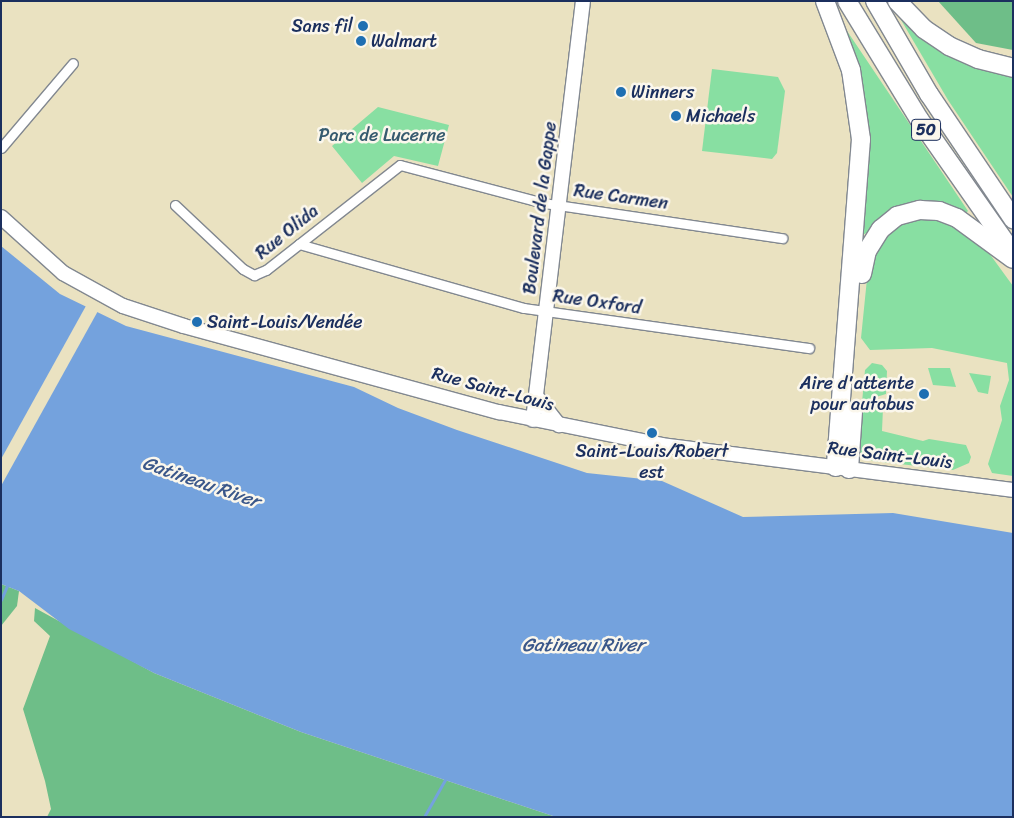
<!DOCTYPE html>
<meta charset="utf-8">
<style>
body{margin:0}
#map{position:relative;width:1014px;height:818px;overflow:hidden;background:#eae2c1;font-family:Sriracha,sans-serif}
div>[style]{position:absolute}
.green>*{inset:0;background:#88dfa2}
.forest>*{inset:0;background:#6ebe88}
.water>*{inset:0;background:#74a2dd}
.pier>*{inset:0;background:#eae2c1;transform-origin:0 0}
.stream>*{height:2.5px;margin:-1.25px;padding:0 1.25px;transform-origin:1.25px;border-radius:1.25px;background:#74a2dd}
.roads{filter:drop-shadow(1px 0 #828890) drop-shadow(-1px 0 #828890) drop-shadow(0 1px #828890) drop-shadow(0 -1px #828890)}
.street>*{height:9px;margin:-4.5px;padding:0 4.5px;transform-origin:4.5px;border-radius:4.5px;background:#fff}
.secondary>*{height:14px;margin:-7px;padding:0 7px;transform-origin:7px;border-radius:7px;background:#fff}
.highway>*{height:18px;margin:-9px;padding:0 9px;transform-origin:9px;border-radius:9px;background:#fff}
.dots>*{width:14px;height:14px;translate:-50% -50%;box-sizing:border-box;border:2px solid #fbf7ec;border-radius:50%}
span{translate:-50% -50%;white-space:nowrap;text-align:center;line-height:1.15;-webkit-text-stroke:5px #fbf7ec;paint-order:stroke}
.shield-label span{padding:1px 4px;background:#fbf7ec;border:1px solid;border-radius:4px;-webkit-text-stroke-width:0}
.shield-label{font-size:16px;color:#1b2f5e;font-weight:700}
.poi-label{font-size:18px;color:#1b2f5e}
.right{translate:-100% -50%;text-align:right}
.left{translate:0 -50%;text-align:left}
.park-label{font-size:18px;color:#365b6f}
.street-label{font-size:18px;color:#1b2f5e}
.water-label{font-size:19px;color:#3a578a;font-style:italic}
.frame{position:absolute;inset:0;border:2px solid #1b2f5e;pointer-events:none}
</style>
<div id="map">
<div class="green">
<div style="clip-path:polygon(894px 8px,1013px 73px,1013px 197px,948px 100px)"></div>
<div style="clip-path:polygon(843px 25px,968px 211px,965px 214px,943px 203px,917px 204px,861px 236px,865px 218px,868px 128px)"></div>
<div style="clip-path:polygon(712px 69px,778px 77px,785px 91px,777px 153px,772px 159px,702px 151px)"></div>
<div style="clip-path:polygon(378px 107px,449px 125px,438px 166px,394px 156px,362px 183px,332px 146px)"></div>
<div style="clip-path:polygon(924px 215px,962px 227px,989px 253px,1013px 286px,1013px 476px,992px 473px,988px 464px,1002px 420px,1000px 406px,1009px 380px,1007px 363px,932px 348px,870px 350px,861px 338px,869px 259px,896px 221px)"></div>
<div style="clip-path:polygon(872px 363px,882px 365px,887px 371px,886px 394px,876px 397px,875px 407px,883px 408px,882px 431px,923px 441px,929px 439px,966px 445px,971px 457px,969px 463px,953px 470px,873px 461px,861px 455px,858px 446px,865px 370px)"></div>
<div style="clip-path:polygon(950px 368px,956px 387px,933px 385px,928px 368px)"></div>
<div style="clip-path:polygon(969px 373px,991px 376px,988px 394px,978px 392px)"></div>
</div>
<div class="forest">
<div style="clip-path:polygon(938px 1px,1013px 1px,1013px 50px,976px 43px)"></div>
<div style="clip-path:polygon(1px 584px,19px 591px,17px 606px,1px 626px)"></div>
<div style="clip-path:polygon(35px 608px,154px 673px,301px 732px,556px 817px,47px 817px,51px 809px,45px 781px,23px 709px,50px 636px,34px 621px)"></div>
</div>
<div class="water">
<div style="clip-path:polygon(1px 246px,60px 294px,126px 326px,354px 387px,398px 408px,457px 430px,587px 473px,662px 481px,743px 517px,893px 513px,1013px 533px,1013px 817px,556px 817px,301px 732px,154px 673px,69px 629px,19px 591px,1px 584px)"></div>
</div>
<div class="pier">
<div style="left:87px;top:304px;width:13px;height:300px;rotate:29deg"></div>
</div>
<div class="stream">
<div style="left:1px;top:600px;width:15px;rotate:-67deg"></div>
<div style="left:424px;top:817px;width:43px;rotate:-60.4deg"></div>
</div>
<div class="roads">
<div class="street">
<div style="left:1px;top:148px;width:111px;rotate:-49.7deg"></div>
<div style="left:175px;top:205px;width:93px;rotate:43.3deg"></div>
<div style="left:243px;top:269px;width:13px;rotate:29deg"></div>
<div style="left:254px;top:275px;width:13px;rotate:-23deg"></div>
<div style="left:266px;top:270px;width:170px;rotate:-38.1deg"></div>
<div style="left:400px;top:165px;width:149px;rotate:14.8deg"></div>
<div style="left:544px;top:203px;width:241px;rotate:8.4deg"></div>
<div style="left:299px;top:244px;width:234px;rotate:15.9deg"></div>
<div style="left:524px;top:308px;width:288px;rotate:8deg"></div>
</div>
<div class="secondary">
<div style="left:1px;top:217px;width:84px;rotate:42.1deg"></div>
<div style="left:63px;top:273px;width:68px;rotate:28.8deg"></div>
<div style="left:123px;top:306px;width:64px;rotate:18.2deg"></div>
<div style="left:184px;top:326px;width:327px;rotate:15.3deg"></div>
<div style="left:499px;top:412px;width:166px;rotate:11.4deg"></div>
<div style="left:662px;top:445px;width:354px;rotate:7.3deg"></div>
<div style="left:537px;top:397px;width:36px;rotate:52deg"></div>
<div style="left:533px;top:420px;width:422px;rotate:-83.2deg"></div>
</div>
<div class="highway">
<div style="left:825px;top:1px;width:74px;rotate:69.4deg"></div>
<div style="left:851px;top:70px;width:70px;rotate:81.8deg"></div>
<div style="left:861px;top:139px;width:329px;rotate:94.4deg"></div>
<div style="left:847px;top:1px;width:138px;rotate:58.6deg"></div>
<div style="left:919px;top:119px;width:159px;rotate:55deg"></div>
<div style="left:875px;top:1px;width:108px;rotate:59.9deg"></div>
<div style="left:929px;top:94px;width:151px;rotate:56.1deg"></div>
<div style="left:897px;top:1px;width:39px;rotate:46deg"></div>
<div style="left:924px;top:29px;width:30px;rotate:34deg"></div>
<div style="left:949px;top:46px;width:32px;rotate:24deg"></div>
<div style="left:978px;top:59px;width:36px;rotate:14deg"></div>
<div style="left:862px;top:274px;width:24px;rotate:-78deg"></div>
<div style="left:867px;top:251px;width:26px;rotate:-58deg"></div>
<div style="left:881px;top:229px;width:21px;rotate:-39deg"></div>
<div style="left:897px;top:216px;width:24px;rotate:-15deg"></div>
<div style="left:920px;top:210px;width:19px;rotate:3deg"></div>
<div style="left:939px;top:211px;width:19px;rotate:21deg"></div>
<div style="left:957px;top:218px;width:69px;rotate:36.2deg"></div>
<div style="left:849px;top:469px;width:57px;rotate:-86deg"></div>
</div>
</div>
<div class="dots">
<div style="left:363px;top:26px;background:#1f6fb2"></div>
<div style="left:361px;top:41px;background:#1f6fb2"></div>
<div style="left:621px;top:92px;background:#1f6fb2"></div>
<div style="left:676px;top:116px;background:#1f6fb2"></div>
<div style="left:197px;top:322px;background:#1f6fb2"></div>
<div style="left:924px;top:394px;background:#1f6fb2"></div>
<div style="left:652px;top:433px;background:#1f6fb2"></div>
</div>
<div class="shield-label">
<span style="left:926px;top:130px">50</span>
</div>
<div class="poi-label">
<span class="right" style="left:353px;top:26px">Sans fil</span>
<span class="left" style="left:371px;top:41px">Walmart</span>
<span class="left" style="left:631px;top:92px">Winners</span>
<span class="left" style="left:686px;top:116px">Michaels</span>
<span class="left" style="left:207px;top:322px">Saint-Louis/Vendée</span>
<span class="right" style="left:914px;top:394px">Aire d'attente<br>pour autobus</span>
<span style="left:652px;top:462px">Saint-Louis/Robert<br>est</span>
</div>
<div class="park-label">
<span style="left:382px;top:135px">Parc de Lucerne</span>
</div>
<div class="street-label">
<span style="left:621px;top:197px;rotate:8deg">Rue Carmen</span>
<span style="left:540px;top:208px;rotate:-83deg">Boulevard de la Gappe</span>
<span style="left:287px;top:232px;rotate:-39deg">Rue Olida</span>
<span style="left:597px;top:302px;rotate:8deg">Rue Oxford</span>
<span style="left:493px;top:389px;rotate:15deg">Rue Saint-Louis</span>
<span style="left:890px;top:455px;rotate:7deg">Rue Saint-Louis</span>
</div>
<div class="water-label">
<span style="left:201px;top:482px;rotate:19deg">Gatineau River</span>
<span style="left:583px;top:645px">Gatineau River</span>
</div>
<div class="frame"></div>
</div>
